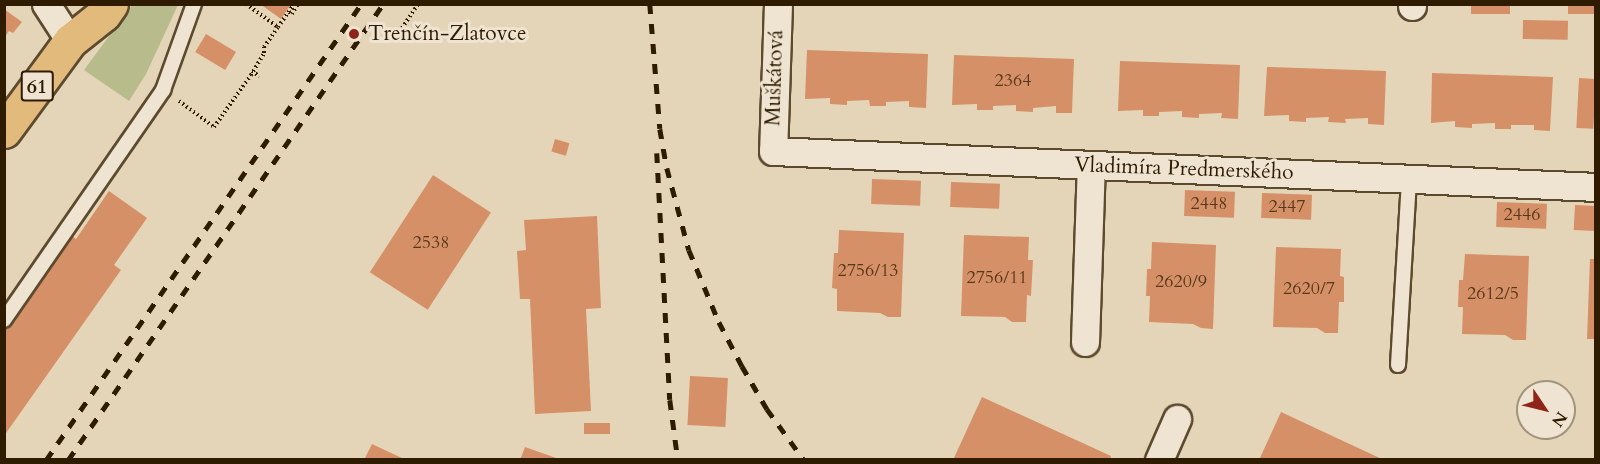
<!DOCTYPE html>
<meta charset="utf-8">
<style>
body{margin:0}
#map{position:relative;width:1600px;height:464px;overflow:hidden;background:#e5d5b8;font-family:Cardo,serif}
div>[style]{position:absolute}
.green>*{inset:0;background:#b8bc8c}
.building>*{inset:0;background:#d59067;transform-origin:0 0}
.path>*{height:4px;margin-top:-2px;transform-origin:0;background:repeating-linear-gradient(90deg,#2e1b00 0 1.5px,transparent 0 4.5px)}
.roads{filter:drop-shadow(2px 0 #5c4a2e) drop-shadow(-2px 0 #5c4a2e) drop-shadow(0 2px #5c4a2e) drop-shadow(0 -2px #5c4a2e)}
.service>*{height:14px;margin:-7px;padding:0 7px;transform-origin:7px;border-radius:7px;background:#eee4d1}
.minor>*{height:27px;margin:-13.5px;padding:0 13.5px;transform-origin:13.5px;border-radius:13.5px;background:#eee4d1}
.primary>*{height:33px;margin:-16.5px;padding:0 16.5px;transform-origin:16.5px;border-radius:16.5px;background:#e2ba7c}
.rail>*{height:4.5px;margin-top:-2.25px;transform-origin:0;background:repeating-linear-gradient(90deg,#2e1b00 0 10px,transparent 0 20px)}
.dots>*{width:16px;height:16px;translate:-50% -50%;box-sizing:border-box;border:3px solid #eee4d1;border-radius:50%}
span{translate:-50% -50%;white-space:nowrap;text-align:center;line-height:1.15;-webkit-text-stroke:6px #eee4d1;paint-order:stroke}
.number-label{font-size:18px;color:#58381a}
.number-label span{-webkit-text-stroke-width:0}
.shield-label span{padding:2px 4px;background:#eee4d1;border:2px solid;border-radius:4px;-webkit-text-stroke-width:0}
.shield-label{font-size:20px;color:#2e1b00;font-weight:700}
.poi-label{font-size:21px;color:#2e1b00}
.left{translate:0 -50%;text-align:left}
.street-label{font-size:21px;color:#2e1b00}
.frame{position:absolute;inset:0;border:6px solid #2e1b00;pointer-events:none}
.north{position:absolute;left:1516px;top:380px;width:60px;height:60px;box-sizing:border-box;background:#eee4d1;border:2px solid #a1947d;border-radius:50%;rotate:125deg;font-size:16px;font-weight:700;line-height:24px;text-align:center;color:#2e1b00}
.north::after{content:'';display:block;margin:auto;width:21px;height:27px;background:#8f2418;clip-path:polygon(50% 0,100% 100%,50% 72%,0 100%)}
</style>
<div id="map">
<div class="green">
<div style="clip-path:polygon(132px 5px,178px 5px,146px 74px,129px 101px,84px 70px)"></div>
</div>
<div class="building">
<div style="clip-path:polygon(260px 4px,291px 4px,281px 19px)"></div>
<div style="left:1471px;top:4px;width:39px;height:10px"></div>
<div style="left:1568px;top:4px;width:28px;height:10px"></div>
<div style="clip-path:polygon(4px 9px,22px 22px,13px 33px,9px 31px,4px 38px)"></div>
<div style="left:1523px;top:20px;width:45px;height:19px;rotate:1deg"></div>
<div style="left:206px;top:34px;width:35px;height:21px;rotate:31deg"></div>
<div style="clip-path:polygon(807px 50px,928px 54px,926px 108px,909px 107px,909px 101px,886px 102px,886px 106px,870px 106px,869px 100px,847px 101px,847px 105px,830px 104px,830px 98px,805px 99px)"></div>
<div style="clip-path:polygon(954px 55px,1074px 59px,1072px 113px,1056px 113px,1056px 106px,1033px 108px,1033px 112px,1016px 111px,1016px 105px,993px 106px,993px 110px,977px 110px,977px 104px,952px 105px)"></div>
<div style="clip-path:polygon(1120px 61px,1240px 65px,1238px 119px,1221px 118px,1222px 113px,1199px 114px,1199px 118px,1182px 117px,1182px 111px,1159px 112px,1159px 116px,1143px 116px,1143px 110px,1118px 111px)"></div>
<div style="clip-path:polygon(1267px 67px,1386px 71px,1384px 125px,1368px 124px,1368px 118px,1345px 119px,1346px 123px,1328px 122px,1329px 117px,1306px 118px,1306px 122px,1289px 121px,1289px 115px,1264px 116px)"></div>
<div style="clip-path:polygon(1432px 73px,1553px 77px,1550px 131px,1534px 130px,1534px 125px,1511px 125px,1511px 129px,1495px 129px,1495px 123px,1472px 124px,1472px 128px,1455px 127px,1455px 121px,1431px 123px)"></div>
<div style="left:1579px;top:78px;width:17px;height:50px;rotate:3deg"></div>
<div style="left:555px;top:139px;width:15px;height:13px;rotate:16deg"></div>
<div style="left:433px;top:175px;width:69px;height:116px;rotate:33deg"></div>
<div style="left:872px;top:179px;width:49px;height:25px;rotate:2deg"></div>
<div style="left:951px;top:182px;width:49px;height:25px;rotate:2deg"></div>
<div style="left:1185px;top:190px;width:50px;height:26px;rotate:2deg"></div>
<div style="clip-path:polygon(109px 191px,147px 218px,114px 265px,121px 270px,4px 436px,4px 326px,69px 234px,76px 239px)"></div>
<div style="left:1262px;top:193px;width:50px;height:25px;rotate:2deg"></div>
<div style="left:1497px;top:202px;width:50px;height:25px;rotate:2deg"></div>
<div style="left:1575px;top:205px;width:21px;height:25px;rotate:3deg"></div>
<div style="clip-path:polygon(597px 216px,601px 308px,586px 309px,591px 411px,535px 414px,530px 299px,520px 299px,517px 251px,526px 250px,524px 220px)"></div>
<div style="clip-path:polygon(839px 230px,904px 233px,901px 317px,888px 317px,880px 313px,837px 311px,837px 289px,832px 288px,834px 253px,838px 253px)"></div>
<div style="clip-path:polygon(964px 235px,1029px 237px,1028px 260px,1033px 260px,1031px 296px,1027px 295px,1026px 322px,1012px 322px,1005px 317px,961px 316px)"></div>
<div style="clip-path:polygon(1152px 242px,1216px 245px,1213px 329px,1201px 328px,1193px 324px,1149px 322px,1150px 296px,1146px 296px,1147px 269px,1151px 269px)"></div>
<div style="clip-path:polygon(1276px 247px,1341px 249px,1340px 276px,1344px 277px,1344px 302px,1339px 302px,1338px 333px,1325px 333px,1317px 328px,1273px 327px)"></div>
<div style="clip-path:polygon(1465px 254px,1529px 256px,1526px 340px,1513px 340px,1505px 335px,1462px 334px,1463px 307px,1458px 307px,1459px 280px,1463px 280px)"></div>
<div style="clip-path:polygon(1590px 259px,1596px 259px,1596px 339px,1587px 339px)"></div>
<div style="left:690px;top:376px;width:38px;height:49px;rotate:3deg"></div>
<div style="clip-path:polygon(982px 397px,1111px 456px,1110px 460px,953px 460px)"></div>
<div style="clip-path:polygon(1281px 412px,1384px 460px,1259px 460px)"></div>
<div style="left:610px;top:423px;width:11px;height:26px;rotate:90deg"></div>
<div style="clip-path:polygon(372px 444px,406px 460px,364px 460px)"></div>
<div style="clip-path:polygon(525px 447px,559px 459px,559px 460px,520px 460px)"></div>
</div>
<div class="path">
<div style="left:246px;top:4px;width:39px;rotate:36deg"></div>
<div style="left:278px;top:27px;width:28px;rotate:-55deg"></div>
<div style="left:289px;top:12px;width:4px;rotate:34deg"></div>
<div style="left:292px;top:14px;width:12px;rotate:-59deg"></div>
<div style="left:402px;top:28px;width:29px;rotate:-56deg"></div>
<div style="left:252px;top:71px;width:9px;rotate:36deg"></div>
<div style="left:179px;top:101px;width:44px;rotate:36.6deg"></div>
<div style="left:214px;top:127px;width:64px;rotate:-54.6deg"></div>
<div style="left:251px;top:75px;width:26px;rotate:-59deg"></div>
<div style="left:264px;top:53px;width:6px;rotate:-90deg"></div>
<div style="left:264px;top:47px;width:24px;rotate:-55deg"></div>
</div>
<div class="roads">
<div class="service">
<div style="left:4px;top:320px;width:280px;rotate:-55.3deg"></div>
<div style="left:163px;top:90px;width:91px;rotate:-70.2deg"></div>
<div style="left:1398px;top:365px;width:186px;rotate:-86.6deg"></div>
</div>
<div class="minor">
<div style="left:46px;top:4px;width:44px;rotate:57deg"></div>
<div style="left:778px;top:4px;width:147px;rotate:91.9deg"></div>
<div style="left:773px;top:151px;width:824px;rotate:2.5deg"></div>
<div style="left:1412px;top:6px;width:2px;rotate:-90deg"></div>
<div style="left:1085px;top:342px;width:177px;rotate:-88.1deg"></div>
<div style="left:1159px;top:460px;width:45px;rotate:-66.3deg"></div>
</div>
<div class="primary">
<div style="left:4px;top:131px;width:112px;rotate:-53.7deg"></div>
<div style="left:70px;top:41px;width:43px;rotate:-38.5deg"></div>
<div style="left:104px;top:14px;width:12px;rotate:-55deg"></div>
</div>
</div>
<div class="rail">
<div style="left:650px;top:4px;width:125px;rotate:85.4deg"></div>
<div style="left:660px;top:129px;width:40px;rotate:80deg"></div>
<div style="left:667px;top:168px;width:85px;rotate:75deg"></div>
<div style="left:689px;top:250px;width:78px;rotate:67.4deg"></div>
<div style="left:719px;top:322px;width:50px;rotate:62.4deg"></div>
<div style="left:742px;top:366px;width:50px;rotate:59.8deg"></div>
<div style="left:767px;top:409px;width:63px;rotate:54deg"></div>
<div style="left:657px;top:153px;width:247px;rotate:87deg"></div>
<div style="left:670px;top:400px;width:61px;rotate:82.4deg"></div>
<div style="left:46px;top:460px;width:554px;rotate:-55.36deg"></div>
<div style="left:68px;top:460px;width:554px;rotate:-55.36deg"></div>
</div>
<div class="dots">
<div style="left:354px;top:34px;background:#8f2418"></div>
</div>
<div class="number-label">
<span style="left:1013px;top:81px">2364</span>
<span style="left:1209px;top:204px">2448</span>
<span style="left:1287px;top:207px">2447</span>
<span style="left:1522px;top:215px">2446</span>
<span style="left:431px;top:243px">2538</span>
<span style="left:868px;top:271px">2756/13</span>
<span style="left:997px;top:278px">2756/11</span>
<span style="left:1181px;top:282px">2620/9</span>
<span style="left:1309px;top:289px">2620/7</span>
<span style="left:1493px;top:294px">2612/5</span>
</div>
<div class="shield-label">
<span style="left:37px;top:86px">61</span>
</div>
<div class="poi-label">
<span class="left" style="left:368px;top:34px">Trenčín-Zlatovce</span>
</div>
<div class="street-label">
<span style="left:775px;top:78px;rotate:-88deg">Muškátová</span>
<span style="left:1184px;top:169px;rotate:2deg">Vladimíra Predmerského</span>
</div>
<div class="frame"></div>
<div class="north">N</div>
</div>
